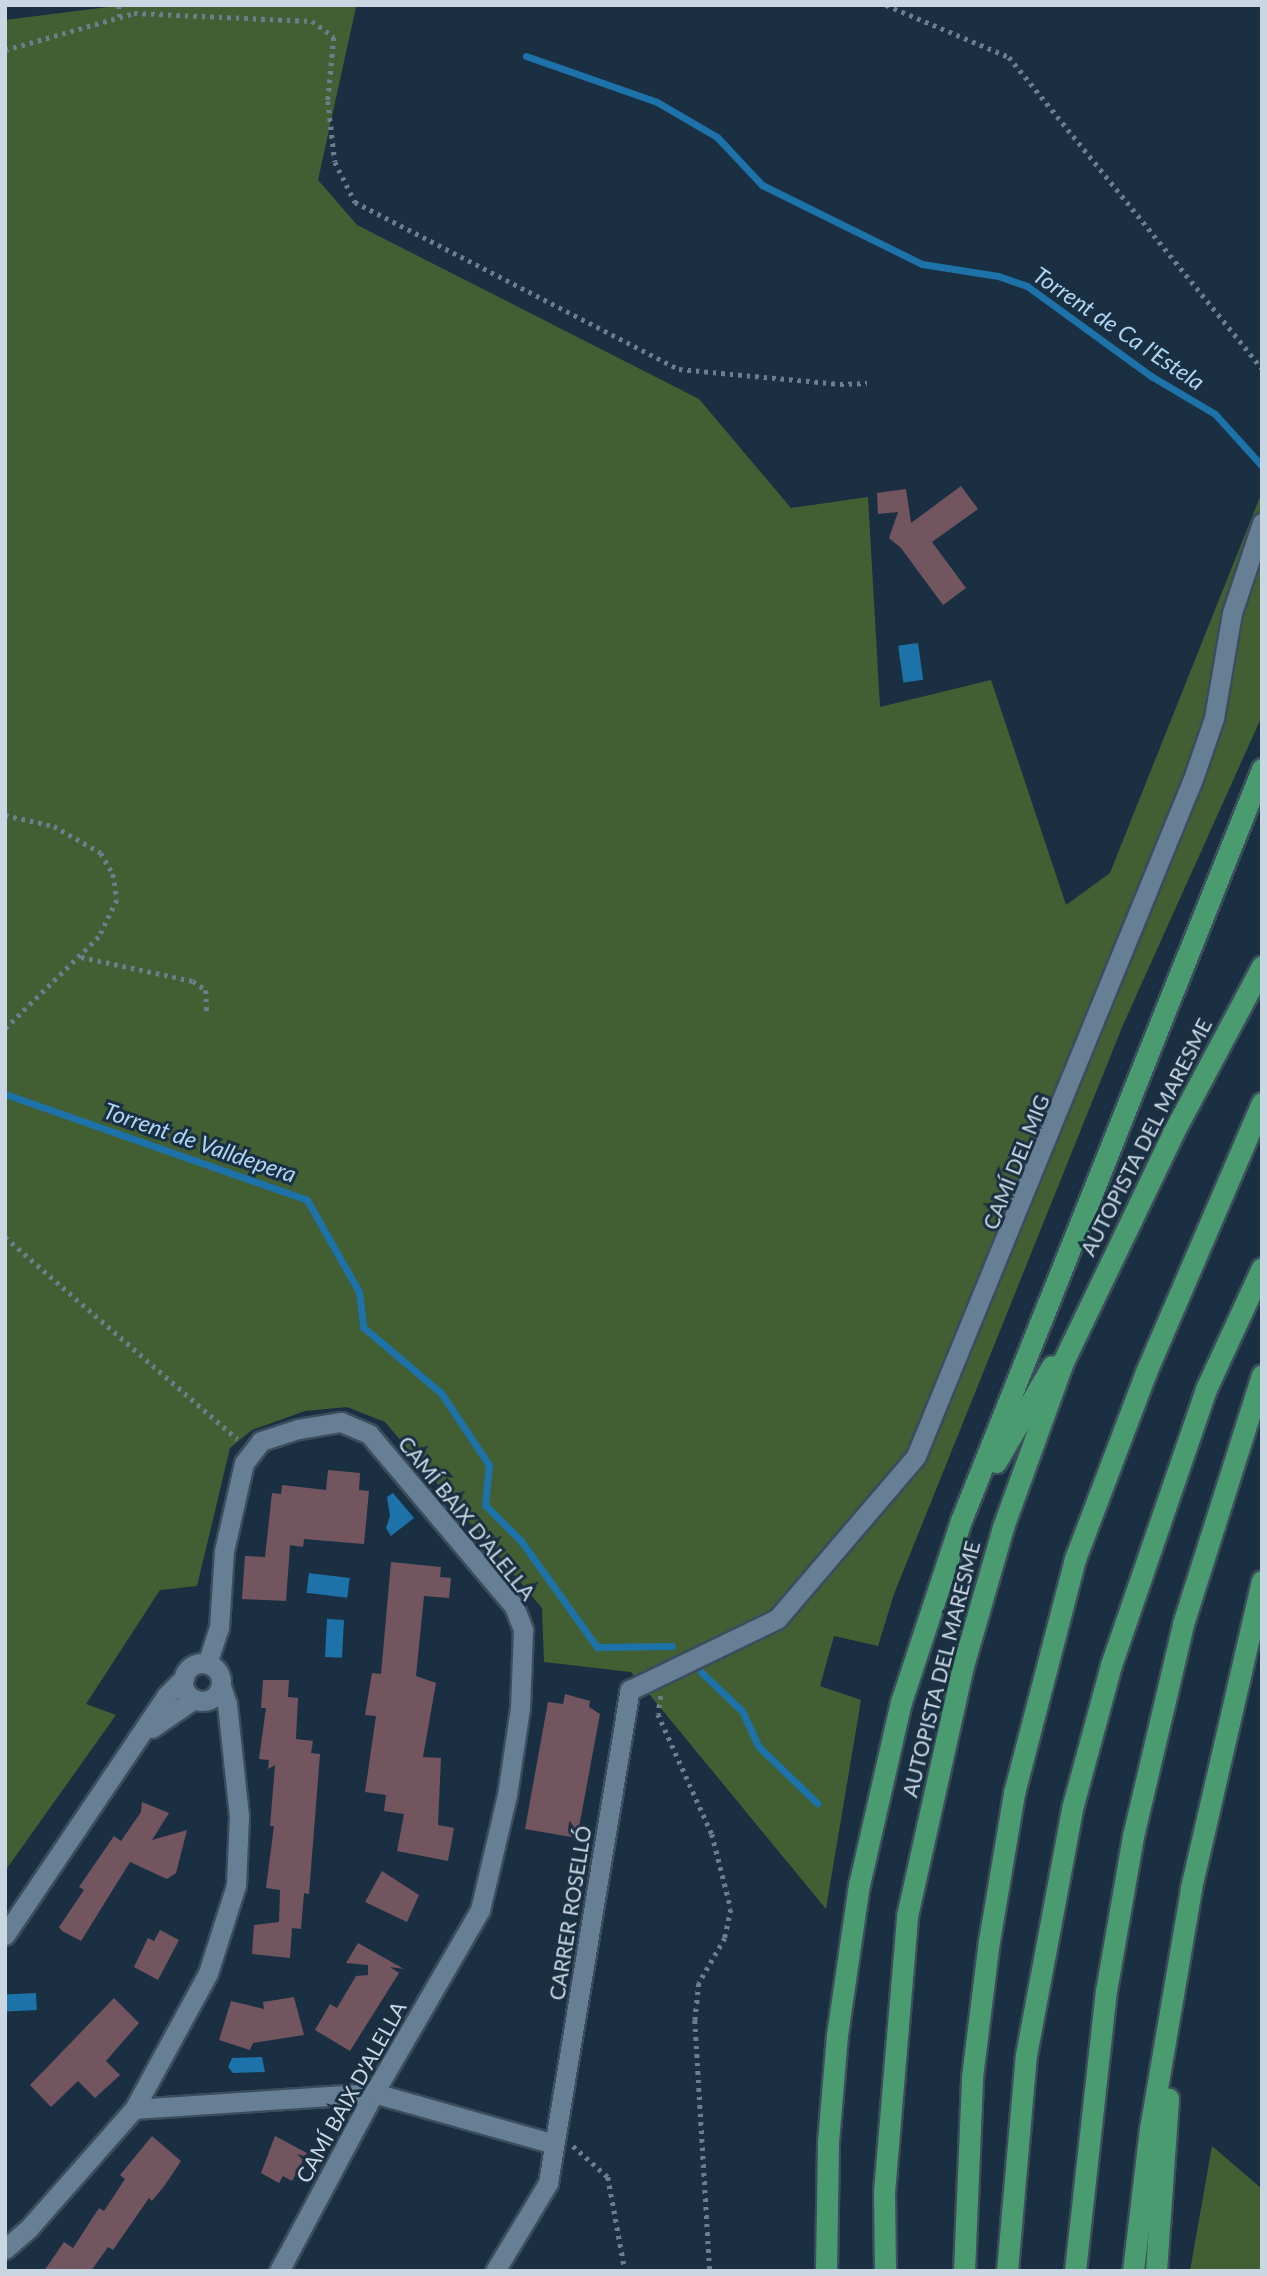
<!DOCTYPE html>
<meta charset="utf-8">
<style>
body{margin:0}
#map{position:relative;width:1267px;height:2276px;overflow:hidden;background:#1a3042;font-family:Lato,sans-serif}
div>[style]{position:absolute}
.green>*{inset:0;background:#415f33}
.water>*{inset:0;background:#1c72a9;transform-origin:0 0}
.stream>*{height:7px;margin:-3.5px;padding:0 3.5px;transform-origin:3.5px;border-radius:3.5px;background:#1c72a9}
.building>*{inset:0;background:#735560}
.path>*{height:4.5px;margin-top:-2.25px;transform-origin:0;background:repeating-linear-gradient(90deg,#6c7e8d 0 3.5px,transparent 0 8.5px)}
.roads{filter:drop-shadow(2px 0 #3b4d5c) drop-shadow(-2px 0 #3b4d5c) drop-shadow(0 2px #3b4d5c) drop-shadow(0 -2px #3b4d5c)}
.minor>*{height:19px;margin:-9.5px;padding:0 9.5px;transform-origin:9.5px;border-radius:9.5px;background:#677f94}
.minor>.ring{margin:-9.5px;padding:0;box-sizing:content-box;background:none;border:19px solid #677f94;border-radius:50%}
.motorway>*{height:21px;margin:-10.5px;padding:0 10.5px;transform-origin:10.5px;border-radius:10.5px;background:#4a9c70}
span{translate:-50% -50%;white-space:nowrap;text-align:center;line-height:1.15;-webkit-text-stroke:6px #1a3042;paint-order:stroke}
.street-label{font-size:21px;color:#cad7e3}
.water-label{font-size:23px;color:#afd5f4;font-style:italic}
.frame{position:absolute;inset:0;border:7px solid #cad7e3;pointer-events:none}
</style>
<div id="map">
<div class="green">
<div style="clip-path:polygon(124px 5px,356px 7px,318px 180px,357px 225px,699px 399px,791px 508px,868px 497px,880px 707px,991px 680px,1066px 905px,1110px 873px,1262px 492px,1262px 716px,1123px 1025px,894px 1594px,878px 1646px,834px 1636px,820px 1686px,861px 1700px,826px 1909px,631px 1672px,544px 1662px,542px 1608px,385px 1422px,347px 1407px,305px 1411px,252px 1430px,230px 1448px,197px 1586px,160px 1590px,86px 1704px,116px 1715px,5px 1871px,5px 20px)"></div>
<div style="clip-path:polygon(1212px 2146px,1262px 2189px,1262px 2271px,1190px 2271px)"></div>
</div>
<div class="water">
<div style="left:918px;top:643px;width:37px;height:20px;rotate:82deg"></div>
<div style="clip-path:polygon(393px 1493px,414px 1518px,391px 1536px,386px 1528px,390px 1516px,387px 1497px)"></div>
<div style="left:309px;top:1573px;width:41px;height:20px;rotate:7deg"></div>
<div style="left:327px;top:1619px;width:17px;height:38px;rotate:3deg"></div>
<div style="left:36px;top:1993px;width:17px;height:31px;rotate:87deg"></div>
<div style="clip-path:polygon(262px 2057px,265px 2072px,233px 2073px,228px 2067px,232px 2058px)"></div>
</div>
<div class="stream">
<div style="left:526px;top:56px;width:139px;rotate:19.3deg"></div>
<div style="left:657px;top:102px;width:69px;rotate:30.3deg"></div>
<div style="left:717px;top:137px;width:66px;rotate:46.8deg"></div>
<div style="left:762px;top:185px;width:178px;rotate:26.3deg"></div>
<div style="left:922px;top:264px;width:77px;rotate:9deg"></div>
<div style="left:998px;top:276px;width:31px;rotate:19deg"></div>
<div style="left:1027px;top:286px;width:153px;rotate:36deg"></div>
<div style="left:1151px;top:376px;width:74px;rotate:30.7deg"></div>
<div style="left:1215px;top:414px;width:70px;rotate:47.9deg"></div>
<div style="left:5px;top:1094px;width:320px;rotate:19.3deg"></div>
<div style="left:307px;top:1200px;width:106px;rotate:60.5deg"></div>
<div style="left:359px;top:1292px;width:35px;rotate:83deg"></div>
<div style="left:363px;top:1327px;width:102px;rotate:40.2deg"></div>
<div style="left:441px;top:1393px;width:87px;rotate:56.3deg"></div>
<div style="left:489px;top:1465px;width:40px;rotate:95.7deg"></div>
<div style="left:485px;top:1505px;width:51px;rotate:45deg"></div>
<div style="left:521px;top:1541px;width:130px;rotate:54.4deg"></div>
<div style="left:597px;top:1647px;width:75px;rotate:-0.8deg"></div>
<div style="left:701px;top:1672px;width:57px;rotate:43.6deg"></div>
<div style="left:742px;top:1711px;width:40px;rotate:65deg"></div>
<div style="left:759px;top:1747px;width:81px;rotate:44deg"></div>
</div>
<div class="building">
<div style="clip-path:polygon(961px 486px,978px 509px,932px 542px,966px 588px,943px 605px,901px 548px,889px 538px,898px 512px,878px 514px,877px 493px,906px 489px,911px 523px)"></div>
<div style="clip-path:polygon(328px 1470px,360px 1473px,359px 1490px,369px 1491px,364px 1544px,304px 1539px,303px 1547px,290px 1545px,286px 1601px,242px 1599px,245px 1556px,265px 1557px,272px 1493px,281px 1494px,282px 1485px,326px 1490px)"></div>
<div style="clip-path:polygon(391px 1562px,441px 1567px,440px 1577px,451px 1578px,449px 1598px,424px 1596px,416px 1676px,436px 1683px,423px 1757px,441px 1758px,438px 1825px,454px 1828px,448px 1861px,397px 1851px,404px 1814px,384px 1811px,386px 1795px,365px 1792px,376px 1716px,365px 1715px,372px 1673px,381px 1674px)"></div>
<div style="clip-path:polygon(263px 1680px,289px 1680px,288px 1697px,298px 1698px,296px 1739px,313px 1741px,311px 1753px,320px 1754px,309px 1894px,304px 1893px,301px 1929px,292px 1928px,290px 1958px,252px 1954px,254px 1925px,279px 1922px,280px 1890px,266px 1888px,274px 1826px,270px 1826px,275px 1765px,268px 1769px,269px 1760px,259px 1759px,266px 1708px,261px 1708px)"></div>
<div style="clip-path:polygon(565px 1694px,590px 1701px,589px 1707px,600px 1714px,577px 1838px,525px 1829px,548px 1702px,563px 1704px)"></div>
<div style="clip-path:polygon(142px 1802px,169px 1813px,152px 1840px,187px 1830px,176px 1873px,167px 1879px,130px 1862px,81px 1941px,62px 1931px,59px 1927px,84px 1890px,79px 1887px,114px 1836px,121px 1841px,141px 1812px)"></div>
<div style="clip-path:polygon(382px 1871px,419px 1895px,407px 1922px,365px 1902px)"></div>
<div style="clip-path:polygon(160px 1930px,179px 1940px,158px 1980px,134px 1967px,148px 1938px,154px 1941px)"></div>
<div style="clip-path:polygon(358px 1943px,404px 1969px,390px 1967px,399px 1973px,350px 2051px,315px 2030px,330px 2004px,337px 2008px,356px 1976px,368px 1975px,368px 1965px,346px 1963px)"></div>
<div style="clip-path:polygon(294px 1997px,304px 2035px,253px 2043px,250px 2050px,219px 2040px,231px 2001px,264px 2009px,263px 2002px)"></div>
<div style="clip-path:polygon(114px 1998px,139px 2023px,106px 2061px,120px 2075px,95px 2098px,78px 2081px,51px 2107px,30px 2085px)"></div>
<div style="clip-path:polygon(152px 2136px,181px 2161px,165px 2185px,152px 2201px,149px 2198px,113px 2250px,108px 2247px,91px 2271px,44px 2271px,64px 2242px,73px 2248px,99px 2208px,104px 2211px,125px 2179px,120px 2175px)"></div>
<div style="clip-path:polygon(275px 2136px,307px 2153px,292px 2181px,283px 2176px,279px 2183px,261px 2173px)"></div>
</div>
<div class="path">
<div style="left:119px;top:5px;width:12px;rotate:85deg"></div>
<div style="left:886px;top:5px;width:134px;rotate:22.9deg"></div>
<div style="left:1009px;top:57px;width:401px;rotate:50.9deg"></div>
<div style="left:5px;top:50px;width:134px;rotate:-16deg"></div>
<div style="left:134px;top:13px;width:178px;rotate:2.6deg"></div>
<div style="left:312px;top:21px;width:27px;rotate:36deg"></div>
<div style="left:334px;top:37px;width:64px;rotate:95.4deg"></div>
<div style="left:328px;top:101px;width:61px;rotate:83.5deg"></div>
<div style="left:335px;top:162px;width:45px;rotate:63.4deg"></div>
<div style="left:355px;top:202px;width:365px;rotate:27.3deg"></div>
<div style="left:679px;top:369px;width:162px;rotate:5.3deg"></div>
<div style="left:840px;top:384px;width:27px;rotate:-2deg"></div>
<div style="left:5px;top:815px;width:50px;rotate:12.7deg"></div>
<div style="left:54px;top:826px;width:54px;rotate:29.9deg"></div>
<div style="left:101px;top:853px;width:24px;rotate:60deg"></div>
<div style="left:113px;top:874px;width:26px;rotate:81deg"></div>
<div style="left:117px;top:900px;width:41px;rotate:115.9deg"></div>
<div style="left:99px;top:937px;width:132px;rotate:135.6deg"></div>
<div style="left:81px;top:957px;width:115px;rotate:12.1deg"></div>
<div style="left:193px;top:981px;width:16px;rotate:35deg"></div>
<div style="left:206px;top:990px;width:25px;rotate:88deg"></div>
<div style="left:5px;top:1237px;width:308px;rotate:41deg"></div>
<div style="left:661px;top:1696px;width:18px;rotate:99deg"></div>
<div style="left:658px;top:1714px;width:132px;rotate:65.8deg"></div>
<div style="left:712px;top:1834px;width:77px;rotate:75.8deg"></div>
<div style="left:731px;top:1909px;width:30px;rotate:102deg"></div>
<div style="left:725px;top:1938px;width:52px;rotate:120deg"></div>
<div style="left:699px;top:1983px;width:37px;rotate:96deg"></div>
<div style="left:695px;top:2020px;width:251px;rotate:86.6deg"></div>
<div style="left:573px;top:2146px;width:47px;rotate:41.5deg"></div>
<div style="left:608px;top:2177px;width:96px;rotate:79.7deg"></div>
</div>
<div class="roads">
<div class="minor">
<div class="ring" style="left:183px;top:1663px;width:19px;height:19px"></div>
<div style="left:207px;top:1664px;width:38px;rotate:-72deg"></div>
<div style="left:219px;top:1628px;width:77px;rotate:-86.3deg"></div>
<div style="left:224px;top:1551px;width:90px;rotate:-77.2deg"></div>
<div style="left:244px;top:1463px;width:28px;rotate:-52deg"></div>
<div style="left:261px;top:1441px;width:39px;rotate:-18deg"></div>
<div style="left:298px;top:1429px;width:44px;rotate:-9.2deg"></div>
<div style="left:341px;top:1422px;width:30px;rotate:23deg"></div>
<div style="left:369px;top:1434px;width:225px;rotate:49.9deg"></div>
<div style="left:514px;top:1606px;width:26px;rotate:69deg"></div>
<div style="left:523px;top:1630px;width:78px;rotate:92.2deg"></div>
<div style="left:520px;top:1708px;width:88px;rotate:98.5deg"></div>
<div style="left:507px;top:1795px;width:118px;rotate:103.2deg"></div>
<div style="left:480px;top:1910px;width:211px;rotate:120.1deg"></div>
<div style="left:374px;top:2093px;width:202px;rotate:118.1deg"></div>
<div style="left:152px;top:1728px;width:51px;rotate:-34.6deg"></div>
<div style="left:5px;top:1935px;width:290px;rotate:-56deg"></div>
<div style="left:167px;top:1695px;width:25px;rotate:-45deg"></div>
<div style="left:134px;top:2109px;width:241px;rotate:-3.8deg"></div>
<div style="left:374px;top:2093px;width:187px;rotate:15.8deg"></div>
<div style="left:5px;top:2249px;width:32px;rotate:-41deg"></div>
<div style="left:29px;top:2228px;width:159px;rotate:-48.6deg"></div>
<div style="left:134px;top:2109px;width:155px;rotate:-61.4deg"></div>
<div style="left:208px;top:1973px;width:92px;rotate:-72.3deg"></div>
<div style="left:236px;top:1885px;width:69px;rotate:-87.5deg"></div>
<div style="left:239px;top:1816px;width:113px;rotate:-96.1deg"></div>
<div style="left:227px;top:1704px;width:19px;rotate:-108deg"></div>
<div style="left:495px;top:2271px;width:103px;rotate:-58.9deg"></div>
<div style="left:548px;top:2183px;width:500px;rotate:-80.6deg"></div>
<div style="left:630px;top:1690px;width:163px;rotate:-25.8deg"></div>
<div style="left:777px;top:1619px;width:214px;rotate:-49.5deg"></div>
<div style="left:916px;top:1456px;width:731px;rotate:-67.75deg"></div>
<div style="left:1193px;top:779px;width:65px;rotate:-71deg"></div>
<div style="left:1214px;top:718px;width:107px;rotate:-80.3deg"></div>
<div style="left:1232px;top:613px;width:95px;rotate:-71.6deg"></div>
</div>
<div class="motorway">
<div style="left:996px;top:1462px;width:111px;rotate:-59.7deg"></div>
<div style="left:826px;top:2271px;width:129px;rotate:-89.1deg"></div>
<div style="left:828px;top:2142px;width:107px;rotate:-85.2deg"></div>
<div style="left:837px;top:2035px;width:152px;rotate:-81.7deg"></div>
<div style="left:859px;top:1885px;width:188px;rotate:-77.1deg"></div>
<div style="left:901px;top:1702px;width:194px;rotate:-71.7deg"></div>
<div style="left:962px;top:1518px;width:807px;rotate:-68.17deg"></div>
<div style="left:885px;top:2271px;width:79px;rotate:-90.7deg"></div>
<div style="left:884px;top:2192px;width:277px;rotate:-85.2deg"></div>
<div style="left:907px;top:1916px;width:256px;rotate:-77.4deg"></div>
<div style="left:963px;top:1666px;width:145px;rotate:-73.9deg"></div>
<div style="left:1003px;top:1527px;width:176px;rotate:-70deg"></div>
<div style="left:1063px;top:1362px;width:254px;rotate:-64.3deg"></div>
<div style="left:1173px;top:1133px;width:189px;rotate:-61.9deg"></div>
<div style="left:964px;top:2271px;width:194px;rotate:-87.6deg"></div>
<div style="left:972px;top:2077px;width:137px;rotate:-82.9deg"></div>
<div style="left:989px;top:1941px;width:150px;rotate:-80.4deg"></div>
<div style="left:1014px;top:1793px;width:242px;rotate:-75.4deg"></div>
<div style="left:1075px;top:1559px;width:200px;rotate:-69.2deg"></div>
<div style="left:1146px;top:1372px;width:293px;rotate:-66.7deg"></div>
<div style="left:1007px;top:2271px;width:217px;rotate:-85deg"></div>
<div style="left:1026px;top:2055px;width:254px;rotate:-79.4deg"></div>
<div style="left:1073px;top:1805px;width:145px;rotate:-74.8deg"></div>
<div style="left:1111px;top:1665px;width:292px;rotate:-71deg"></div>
<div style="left:1206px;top:1389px;width:133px;rotate:-65.2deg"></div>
<div style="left:1075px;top:2271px;width:282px;rotate:-83.7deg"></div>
<div style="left:1106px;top:1991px;width:157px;rotate:-80.1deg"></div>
<div style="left:1133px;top:1836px;width:218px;rotate:-76.7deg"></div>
<div style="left:1183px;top:1624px;width:261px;rotate:-72.4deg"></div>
<div style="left:1133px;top:2271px;width:143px;rotate:-83.2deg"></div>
<div style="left:1150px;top:2129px;width:244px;rotate:-80.3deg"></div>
<div style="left:1191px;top:1888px;width:315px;rotate:-77deg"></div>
<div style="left:1156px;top:2271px;width:173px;rotate:-86deg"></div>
</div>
</div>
<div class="street-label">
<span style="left:1146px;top:1137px;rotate:-63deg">AUTOPISTA DEL MARESME</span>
<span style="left:1016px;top:1162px;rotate:-68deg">CAMÍ DEL MIG</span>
<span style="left:467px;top:1518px;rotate:51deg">CAMÍ BAIX D'ALELLA</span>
<span style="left:941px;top:1669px;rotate:-76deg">AUTOPISTA DEL MARESME</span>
<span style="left:570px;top:1913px;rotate:-81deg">CARRER ROSELLÓ</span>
<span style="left:351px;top:2092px;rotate:-61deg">CAMÍ BAIX D'ALELLA</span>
</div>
<div class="water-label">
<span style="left:1119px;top:328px;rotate:34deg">Torrent de Ca l'Estela</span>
<span style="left:200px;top:1142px;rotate:19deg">Torrent de Valldepera</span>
</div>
<div class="frame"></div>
</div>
